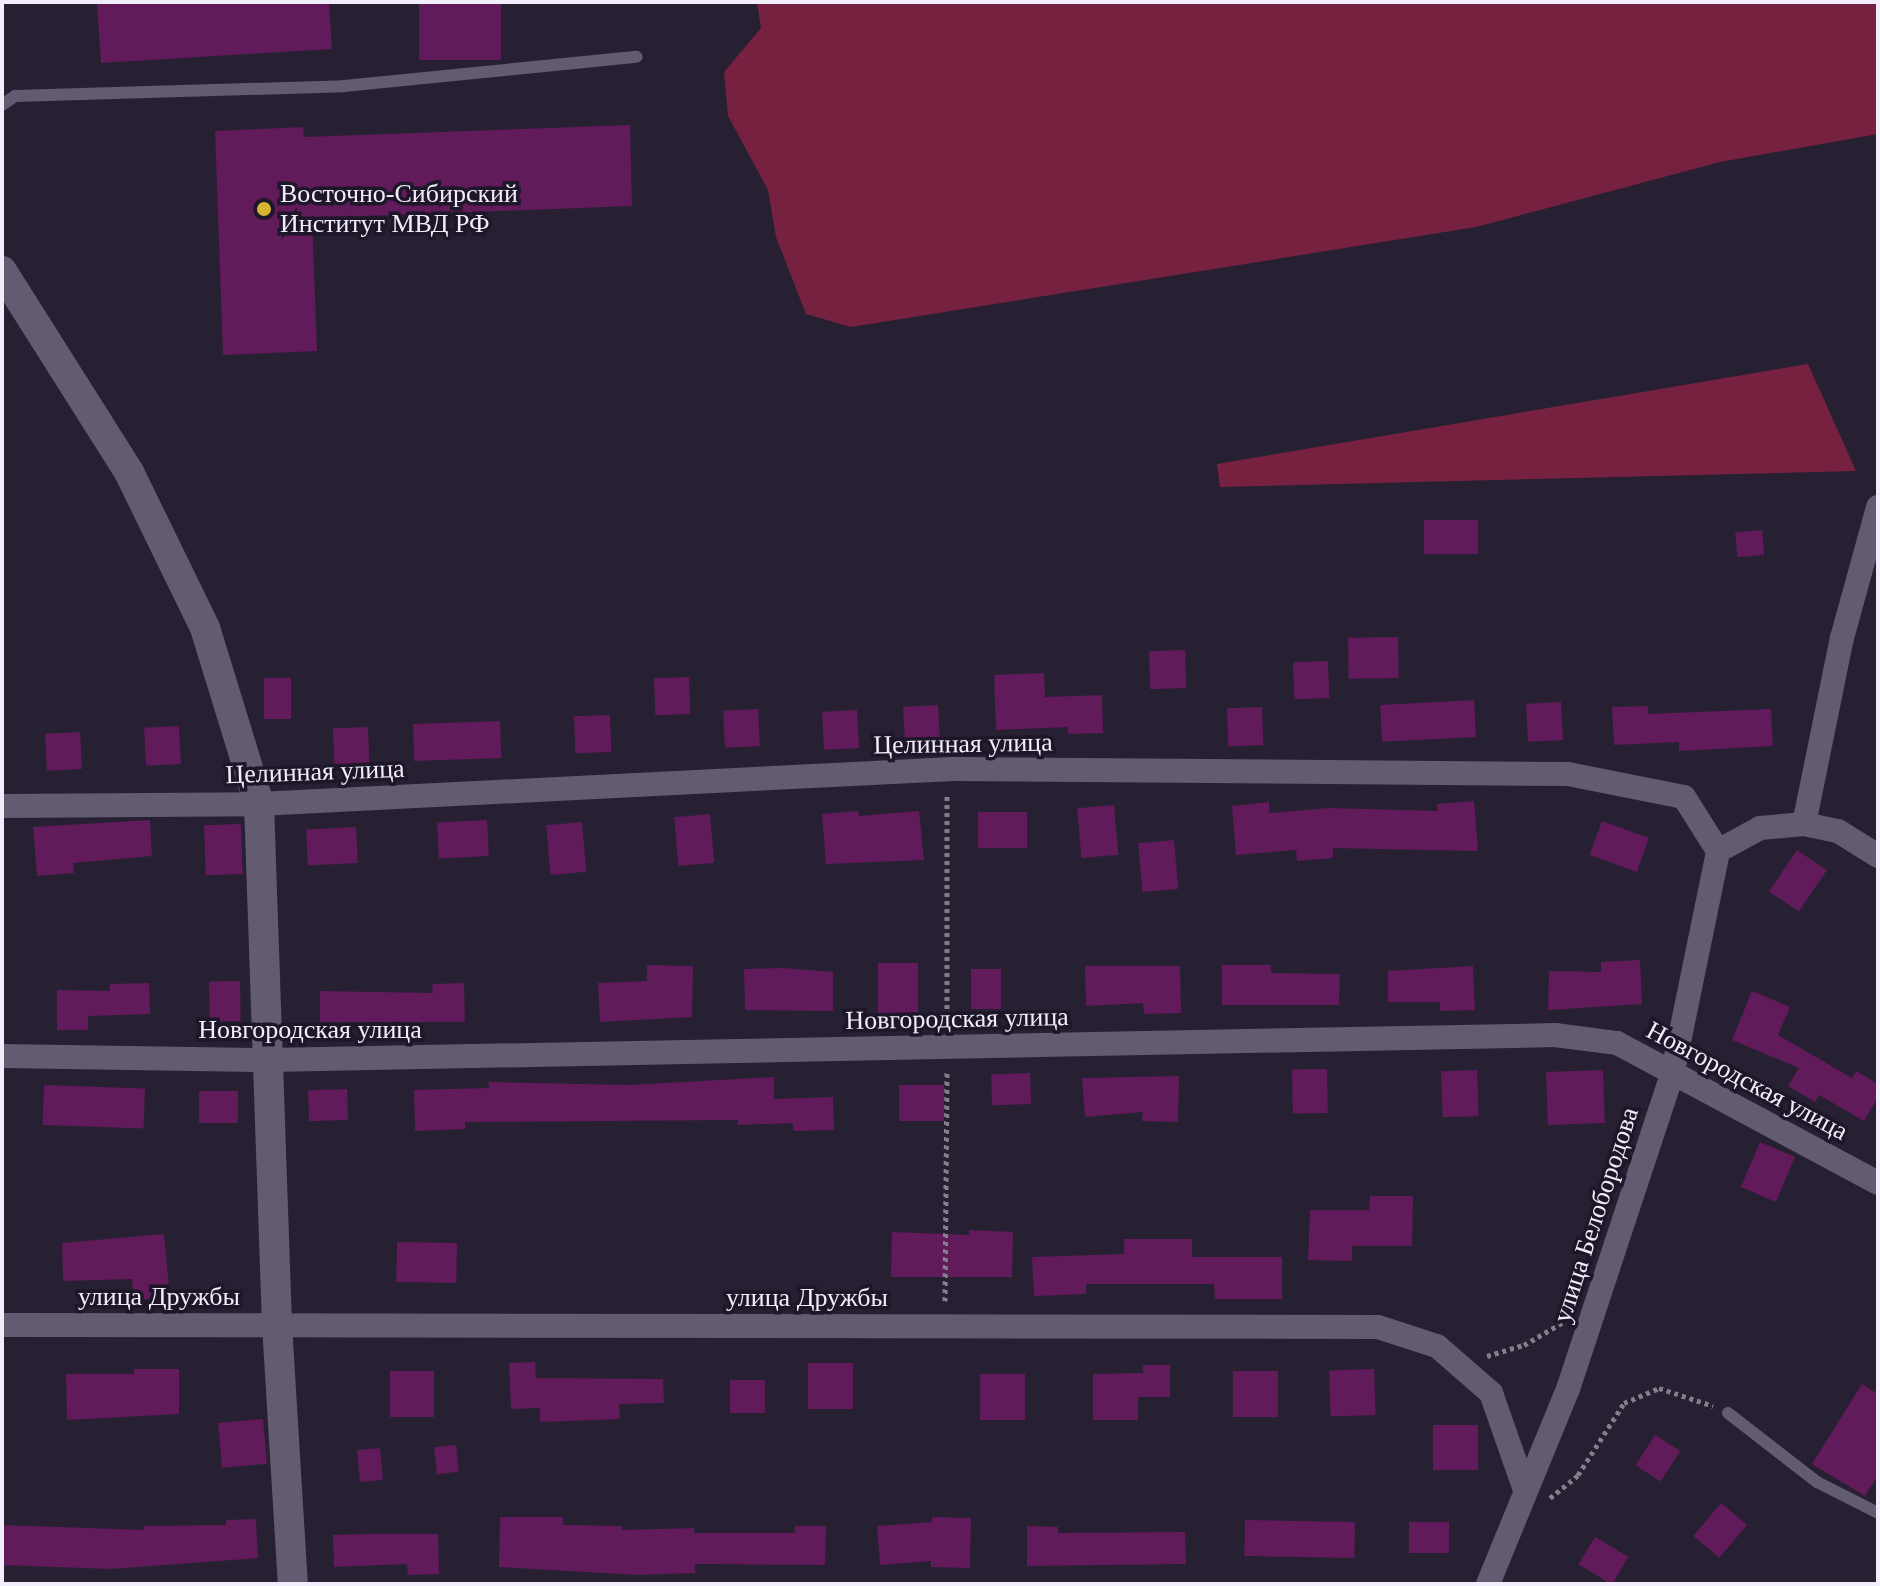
<!DOCTYPE html>
<meta charset="utf-8">
<style>
body{margin:0}
#map{position:relative;width:1880px;height:1586px;overflow:hidden;background:#272033;font-family:"Times New Roman",serif}
div>[style]{position:absolute}
.green>*{inset:0;background:#772140}
.building>*{inset:0;background:#611a5a;transform-origin:0 0}
.path>*{height:5px;margin-top:-2.5px;transform-origin:0;background:repeating-linear-gradient(90deg,#837d8d 0 4px,transparent 0 8px)}
.service>*{height:12px;margin:-6px;padding:0 6px;transform-origin:6px;border-radius:6px;background:#635b71}
.minor>*{height:24px;margin:-12px;padding:0 12px;transform-origin:12px;border-radius:12px;background:#635b71}
.tertiary>*{height:30px;margin:-15px;padding:0 15px;transform-origin:15px;border-radius:15px;background:#635b71}
.dots>*{width:22px;height:22px;translate:-50% -50%;box-sizing:border-box;border:4px solid #1e1729;border-radius:50%}
span{translate:-50% -50%;white-space:nowrap;text-align:center;line-height:1.15;-webkit-text-stroke:7px #1e1729;paint-order:stroke}
.poi-label{font-size:26px;color:#f2edfa}
.left{translate:0 -50%;text-align:left}
.street-label{font-size:26px;color:#f2edfa}
.frame{position:absolute;inset:0;border:4px solid #f2edfa;pointer-events:none}
</style>
<div id="map">
<div class="green">
<div style="clip-path:polygon(757px 2px,1878px 2px,1878px 134px,1720px 162px,1476px 227px,851px 327px,806px 314px,776px 237px,768px 190px,728px 116px,724px 72px,761px 28px)"></div>
<div style="clip-path:polygon(1808px 364px,1856px 471px,1220px 487px,1217px 464px)"></div>
</div>
<div class="building">
<div style="clip-path:polygon(97px 2px,329px 2px,332px 49px,101px 63px)"></div>
<div style="left:419px;top:2px;width:82px;height:58px"></div>
<div style="clip-path:polygon(630px 125px,632px 206px,312px 218px,317px 351px,223px 355px,215px 131px,303px 127px,304px 137px)"></div>
<div style="left:1478px;top:520px;width:34px;height:54px;rotate:90deg"></div>
<div style="left:1762px;top:530px;width:25px;height:27px;rotate:85deg"></div>
<div style="left:1398px;top:637px;width:41px;height:50px;rotate:89deg"></div>
<div style="left:1185px;top:650px;width:38px;height:36px;rotate:88deg"></div>
<div style="left:1328px;top:661px;width:37px;height:35px;rotate:88deg"></div>
<div style="clip-path:polygon(1044px 673px,1045px 697px,1102px 695px,1103px 733px,1068px 734px,1068px 727px,996px 730px,994px 675px)"></div>
<div style="left:689px;top:677px;width:37px;height:35px;rotate:88deg"></div>
<div style="left:264px;top:678px;width:27px;height:41px"></div>
<div style="left:1474px;top:700px;width:37px;height:94px;rotate:87deg"></div>
<div style="left:1561px;top:702px;width:38px;height:35px;rotate:87deg"></div>
<div style="left:938px;top:705px;width:37px;height:35px;rotate:87deg"></div>
<div style="clip-path:polygon(1648px 706px,1648px 714px,1771px 709px,1773px 746px,1679px 751px,1679px 742px,1614px 745px,1612px 707px)"></div>
<div style="left:1262px;top:707px;width:38px;height:35px;rotate:88deg"></div>
<div style="left:758px;top:709px;width:37px;height:35px;rotate:87deg"></div>
<div style="left:857px;top:710px;width:38px;height:35px;rotate:87deg"></div>
<div style="left:610px;top:715px;width:37px;height:36px;rotate:88deg"></div>
<div style="left:500px;top:721px;width:37px;height:87px;rotate:88deg"></div>
<div style="left:179px;top:726px;width:38px;height:35px;rotate:87deg"></div>
<div style="left:368px;top:727px;width:37px;height:35px;rotate:88deg"></div>
<div style="left:80px;top:732px;width:37px;height:35px;rotate:87deg"></div>
<div style="clip-path:polygon(1474px 801px,1478px 851px,1333px 848px,1333px 858px,1297px 861px,1296px 850px,1236px 855px,1232px 806px,1269px 802px,1269px 813px,1329px 808px,1438px 811px,1437px 804px)"></div>
<div style="left:1114px;top:805px;width:50px;height:37px;rotate:85deg"></div>
<div style="clip-path:polygon(858px 811px,859px 816px,919px 811px,924px 860px,826px 864px,822px 814px)"></div>
<div style="left:978px;top:812px;width:49px;height:36px"></div>
<div style="left:710px;top:814px;width:49px;height:36px;rotate:85deg"></div>
<div style="clip-path:polygon(150px 820px,152px 856px,73px 863px,74px 873px,37px 876px,33px 827px)"></div>
<div style="left:487px;top:820px;width:36px;height:50px;rotate:87deg"></div>
<div style="left:1602px;top:821px;width:50px;height:36px;rotate:20deg"></div>
<div style="left:582px;top:822px;width:50px;height:36px;rotate:85deg"></div>
<div style="left:241px;top:824px;width:50px;height:37px;rotate:88deg"></div>
<div style="left:356px;top:827px;width:36px;height:50px;rotate:87deg"></div>
<div style="left:1174px;top:840px;width:49px;height:36px;rotate:85deg"></div>
<div style="left:1797px;top:850px;width:36px;height:50px;rotate:34deg"></div>
<div style="clip-path:polygon(1640px 960px,1642px 1004px,1548px 1010px,1549px 971px,1601px 972px,1601px 962px)"></div>
<div style="left:878px;top:963px;width:40px;height:51px"></div>
<div style="clip-path:polygon(647px 965px,693px 966px,692px 1017px,600px 1022px,598px 983px,647px 981px)"></div>
<div style="clip-path:polygon(1222px 965px,1271px 965px,1271px 973px,1340px 974px,1339px 1005px,1222px 1005px)"></div>
<div style="clip-path:polygon(1085px 966px,1180px 966px,1181px 1013px,1144px 1014px,1143px 1003px,1086px 1006px)"></div>
<div style="clip-path:polygon(1473px 966px,1475px 1010px,1440px 1011px,1440px 1002px,1388px 1002px,1388px 971px)"></div>
<div style="clip-path:polygon(784px 968px,833px 972px,833px 1011px,745px 1010px,744px 969px)"></div>
<div style="left:971px;top:969px;width:30px;height:40px"></div>
<div style="left:240px;top:981px;width:40px;height:31px;rotate:89deg"></div>
<div style="clip-path:polygon(149px 983px,150px 1014px,88px 1016px,88px 1030px,57px 1030px,57px 990px,110px 991px,110px 984px)"></div>
<div style="clip-path:polygon(464px 983px,465px 1022px,320px 1022px,320px 991px,433px 993px,432px 984px)"></div>
<div style="clip-path:polygon(1752px 991px,1790px 1007px,1778px 1035px,1852px 1078px,1856px 1071px,1878px 1084px,1878px 1097px,1864px 1121px,1819px 1095px,1815px 1102px,1788px 1086px,1799px 1068px,1732px 1040px)"></div>
<div style="left:1327px;top:1069px;width:44px;height:35px;rotate:89deg"></div>
<div style="left:1477px;top:1070px;width:46px;height:36px;rotate:88deg"></div>
<div style="left:1603px;top:1070px;width:53px;height:57px;rotate:88deg"></div>
<div style="left:1030px;top:1073px;width:31px;height:39px;rotate:88deg"></div>
<div style="clip-path:polygon(1179px 1076px,1178px 1122px,1142px 1121px,1143px 1112px,1085px 1117px,1082px 1078px)"></div>
<div style="clip-path:polygon(774px 1077px,774px 1099px,833px 1097px,834px 1130px,793px 1131px,793px 1123px,738px 1125px,738px 1120px,465px 1122px,465px 1129px,415px 1131px,414px 1090px,489px 1088px,488px 1082px,629px 1085px)"></div>
<div style="left:44px;top:1085px;width:101px;height:40px;rotate:2deg"></div>
<div style="left:899px;top:1085px;width:45px;height:36px"></div>
<div style="left:347px;top:1089px;width:31px;height:39px;rotate:88deg"></div>
<div style="left:238px;top:1091px;width:32px;height:39px;rotate:90deg"></div>
<div style="left:1760px;top:1142px;width:38px;height:49px;rotate:23deg"></div>
<div style="clip-path:polygon(1370px 1196px,1413px 1196px,1412px 1246px,1352px 1246px,1352px 1261px,1308px 1260px,1310px 1210px,1369px 1210px)"></div>
<div style="clip-path:polygon(969px 1230px,1013px 1232px,1012px 1277px,891px 1277px,892px 1232px,969px 1235px)"></div>
<div style="clip-path:polygon(164px 1234px,170px 1297px,134px 1300px,132px 1279px,63px 1281px,62px 1243px)"></div>
<div style="clip-path:polygon(1124px 1239px,1192px 1239px,1192px 1257px,1282px 1257px,1282px 1299px,1215px 1299px,1214px 1284px,1086px 1284px,1086px 1294px,1034px 1296px,1032px 1257px,1124px 1254px)"></div>
<div style="left:397px;top:1242px;width:60px;height:40px;rotate:1deg"></div>
<div style="clip-path:polygon(535px 1362px,536px 1378px,663px 1379px,664px 1403px,619px 1404px,620px 1419px,540px 1422px,540px 1408px,511px 1409px,509px 1363px)"></div>
<div style="left:808px;top:1363px;width:45px;height:46px"></div>
<div style="clip-path:polygon(1143px 1365px,1170px 1365px,1170px 1397px,1138px 1397px,1138px 1420px,1093px 1420px,1093px 1374px,1143px 1373px)"></div>
<div style="clip-path:polygon(134px 1369px,179px 1369px,179px 1414px,67px 1420px,66px 1374px,134px 1374px)"></div>
<div style="left:1374px;top:1369px;width:46px;height:45px;rotate:88deg"></div>
<div style="left:390px;top:1371px;width:44px;height:46px"></div>
<div style="left:1233px;top:1371px;width:45px;height:46px"></div>
<div style="left:980px;top:1374px;width:45px;height:46px"></div>
<div style="left:765px;top:1380px;width:33px;height:35px;rotate:90deg"></div>
<div style="clip-path:polygon(1862px 1384px,1878px 1394px,1878px 1475px,1865px 1496px,1812px 1464px)"></div>
<div style="left:263px;top:1419px;width:45px;height:45px;rotate:85deg"></div>
<div style="left:1433px;top:1425px;width:45px;height:45px"></div>
<div style="left:1655px;top:1435px;width:30px;height:36px;rotate:33deg"></div>
<div style="left:456px;top:1445px;width:27px;height:22px;rotate:84deg"></div>
<div style="left:380px;top:1448px;width:32px;height:23px;rotate:85deg"></div>
<div style="left:1721px;top:1503px;width:34px;height:43px;rotate:40deg"></div>
<div style="clip-path:polygon(500px 1517px,563px 1517px,563px 1525px,622px 1526px,622px 1530px,694px 1528px,694px 1533px,795px 1533px,795px 1526px,826px 1526px,825px 1565px,695px 1564px,695px 1573px,638px 1575px,499px 1567px)"></div>
<div style="clip-path:polygon(932px 1517px,971px 1518px,970px 1568px,931px 1567px,931px 1561px,880px 1565px,877px 1526px,932px 1522px)"></div>
<div style="clip-path:polygon(256px 1519px,258px 1558px,110px 1569px,2px 1565px,2px 1525px,144px 1530px,144px 1526px,226px 1525px,226px 1520px)"></div>
<div style="left:1245px;top:1520px;width:110px;height:36px;rotate:1deg"></div>
<div style="left:1409px;top:1522px;width:40px;height:31px"></div>
<div style="clip-path:polygon(1027px 1526px,1058px 1527px,1058px 1533px,1185px 1532px,1186px 1564px,1027px 1566px)"></div>
<div style="clip-path:polygon(371px 1534px,438px 1534px,439px 1574px,408px 1575px,407px 1564px,334px 1567px,333px 1535px)"></div>
<div style="left:1595px;top:1537px;width:39px;height:32px;rotate:31deg"></div>
</div>
<div class="path">
<div style="left:947px;top:1024px;width:230px;rotate:-90deg"></div>
<div style="left:945px;top:1301px;width:231px;rotate:-89.5deg"></div>
<div style="left:1487px;top:1356px;width:39px;rotate:-17deg"></div>
<div style="left:1524px;top:1345px;width:44px;rotate:-30.1deg"></div>
<div style="left:1550px;top:1498px;width:36px;rotate:-39deg"></div>
<div style="left:1578px;top:1475px;width:85px;rotate:-57.4deg"></div>
<div style="left:1624px;top:1403px;width:38px;rotate:-23deg"></div>
<div style="left:1659px;top:1388px;width:57px;rotate:18.4deg"></div>
</div>
<div class="service">
<div style="left:2px;top:105px;width:16px;rotate:-35deg"></div>
<div style="left:15px;top:96px;width:329px;rotate:-1.7deg"></div>
<div style="left:344px;top:86px;width:294px;rotate:-5.7deg"></div>
<div style="left:1728px;top:1413px;width:113px;rotate:37.8deg"></div>
<div style="left:1817px;top:1482px;width:68px;rotate:26.9deg"></div>
</div>
<div class="minor">
<div style="left:2px;top:806px;width:257px;rotate:-0.4deg"></div>
<div style="left:259px;top:804px;width:695px;rotate:-2.89deg"></div>
<div style="left:953px;top:769px;width:615px;rotate:0.47deg"></div>
<div style="left:1568px;top:774px;width:118px;rotate:11.2deg"></div>
<div style="left:1684px;top:797px;width:64px;rotate:57.8deg"></div>
<div style="left:1804px;top:824px;width:190px;rotate:-78.5deg"></div>
<div style="left:1842px;top:638px;width:136px;rotate:-74.6deg"></div>
<div style="left:1718px;top:851px;width:48px;rotate:-28.7deg"></div>
<div style="left:1760px;top:828px;width:44px;rotate:-5.2deg"></div>
<div style="left:1804px;top:824px;width:35px;rotate:12deg"></div>
<div style="left:1838px;top:831px;width:47px;rotate:32deg"></div>
<div style="left:2px;top:1056px;width:268px;rotate:0.9deg"></div>
<div style="left:270px;top:1060px;width:1285px;rotate:-1.11deg"></div>
<div style="left:1555px;top:1035px;width:63px;rotate:7.4deg"></div>
<div style="left:1617px;top:1043px;width:296px;rotate:28.2deg"></div>
<div style="left:2px;top:1325px;width:1376px;rotate:0.08deg"></div>
<div style="left:1378px;top:1327px;width:62px;rotate:17.9deg"></div>
<div style="left:1437px;top:1346px;width:72px;rotate:41deg"></div>
<div style="left:1491px;top:1393px;width:100px;rotate:70.7deg"></div>
<div style="left:1488px;top:1584px;width:211px;rotate:-67.7deg"></div>
<div style="left:1568px;top:1389px;width:335px;rotate:-71.7deg"></div>
<div style="left:1673px;top:1071px;width:225px;rotate:-78.4deg"></div>
</div>
<div class="tertiary">
<div style="left:2px;top:271px;width:238px;rotate:57.7deg"></div>
<div style="left:129px;top:472px;width:174px;rotate:64deg"></div>
<div style="left:205px;top:628px;width:184px;rotate:72.9deg"></div>
<div style="left:259px;top:804px;width:521px;rotate:88.02deg"></div>
<div style="left:277px;top:1325px;width:259px;rotate:86.5deg"></div>
</div>
<div class="dots">
<div style="left:264px;top:209px;background:#d6b534"></div>
</div>
<div class="poi-label">
<span class="left" style="left:280px;top:209px">Восточно-Сибирский<br>Институт МВД РФ</span>
</div>
<div class="street-label">
<span style="left:963px;top:744px;rotate:-1deg">Целинная улица</span>
<span style="left:315px;top:772px;rotate:-2deg">Целинная улица</span>
<span style="left:957px;top:1019px;rotate:-1deg">Новгородская улица</span>
<span style="left:310px;top:1030px">Новгородская улица</span>
<span style="left:1747px;top:1081px;rotate:28deg">Новгородская улица</span>
<span style="left:1596px;top:1215px;rotate:-72deg">улица Белобородова</span>
<span style="left:159px;top:1297px">улица Дружбы</span>
<span style="left:807px;top:1298px">улица Дружбы</span>
</div>
<div class="frame"></div>
</div>
